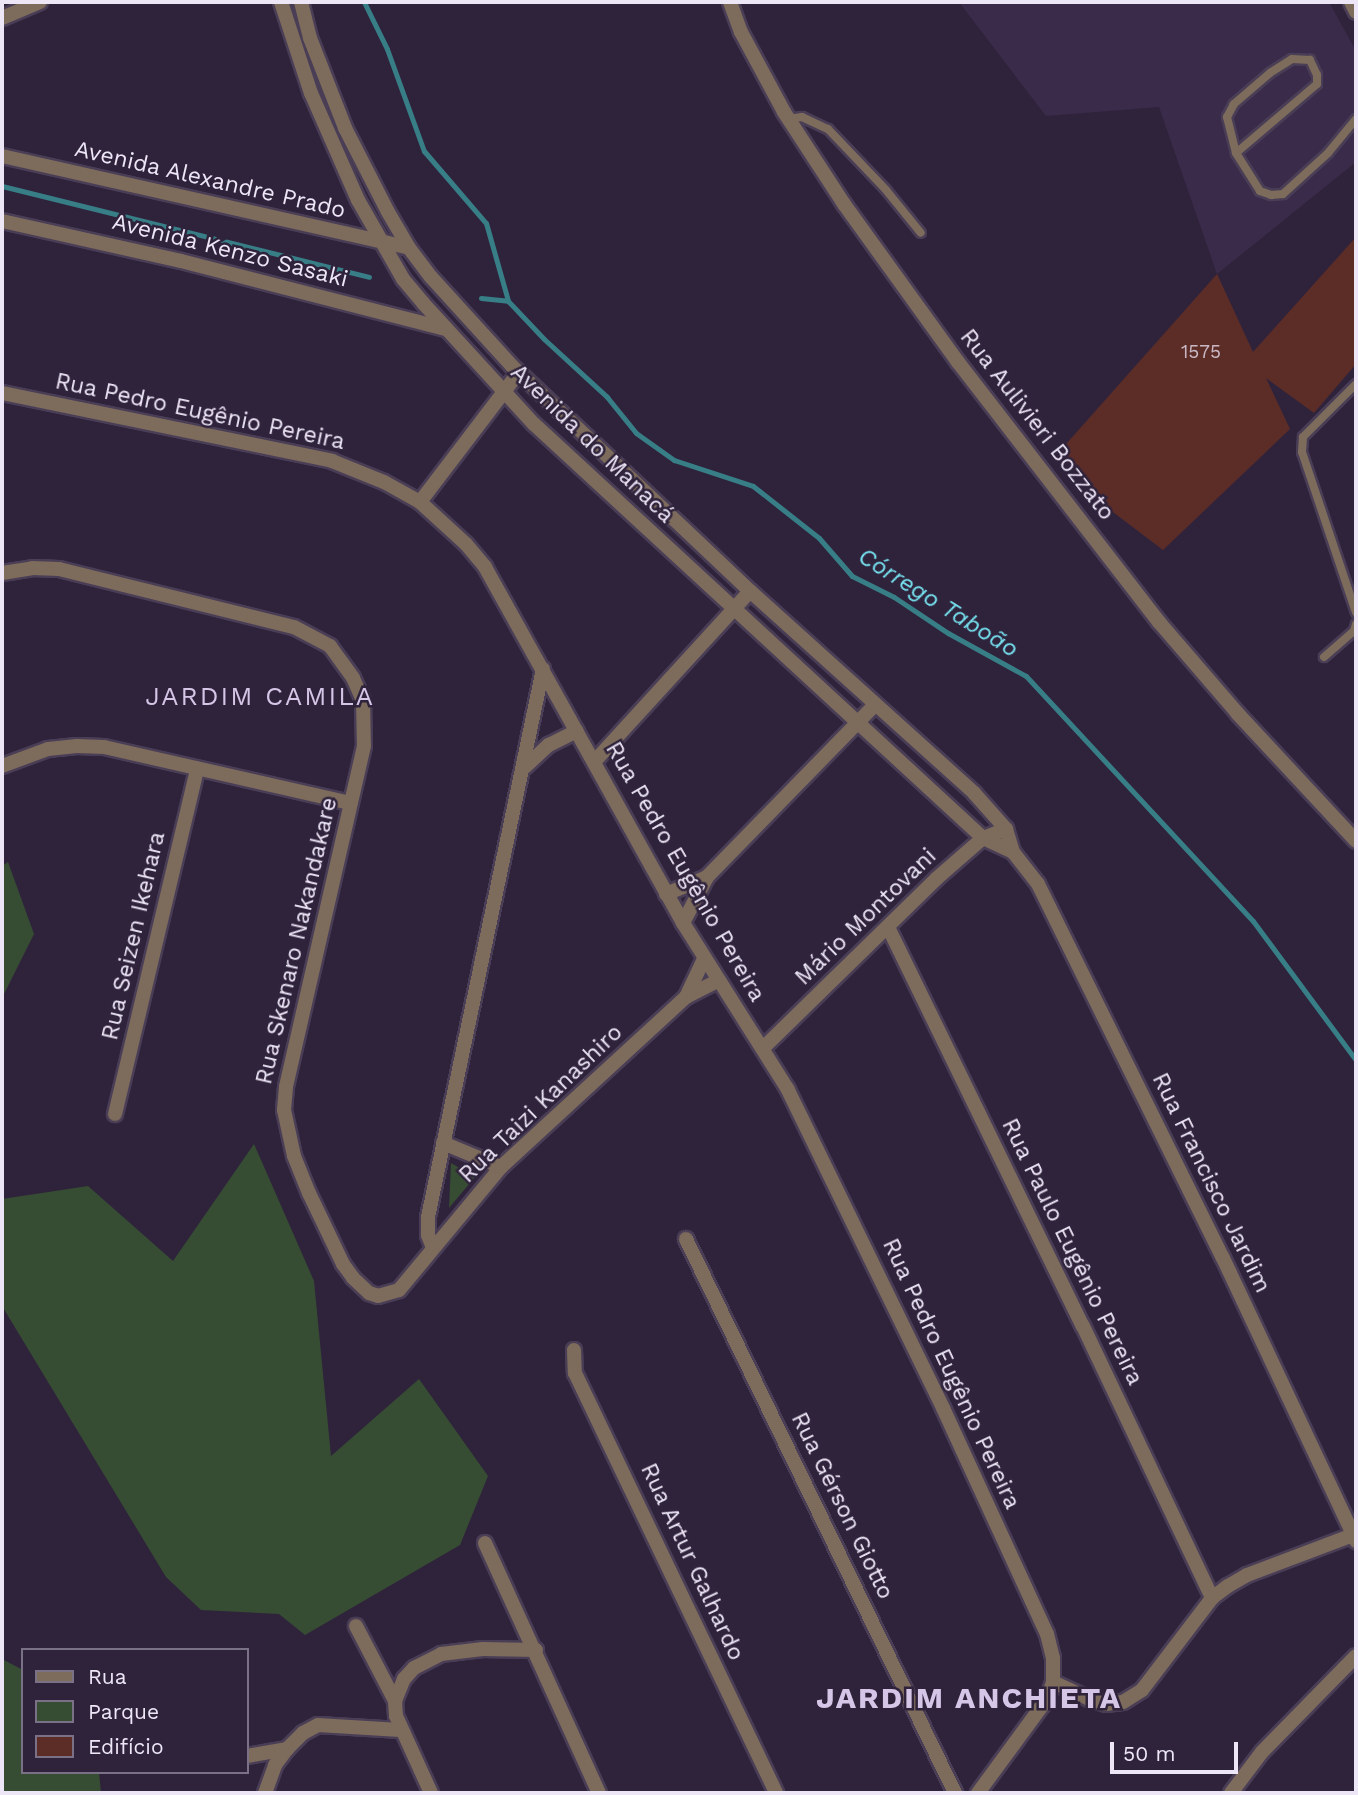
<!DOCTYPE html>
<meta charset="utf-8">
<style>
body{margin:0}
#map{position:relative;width:1358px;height:1795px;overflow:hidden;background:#2f233c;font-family:"Work Sans",sans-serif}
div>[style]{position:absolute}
.built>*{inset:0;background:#3a2b4a}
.green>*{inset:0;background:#364c33}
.stream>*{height:5px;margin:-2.5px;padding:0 2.5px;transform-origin:2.5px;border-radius:2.5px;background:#387e86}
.building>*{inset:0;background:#5c2c27}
.roads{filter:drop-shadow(2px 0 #4a3e56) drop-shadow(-2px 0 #4a3e56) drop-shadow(0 2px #4a3e56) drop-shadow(0 -2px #4a3e56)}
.service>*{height:8px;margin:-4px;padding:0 4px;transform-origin:4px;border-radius:4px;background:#7d6b5c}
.minor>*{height:14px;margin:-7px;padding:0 7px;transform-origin:7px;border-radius:7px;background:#7d6b5c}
.tertiary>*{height:14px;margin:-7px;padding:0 7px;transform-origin:7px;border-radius:7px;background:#7d6b5c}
span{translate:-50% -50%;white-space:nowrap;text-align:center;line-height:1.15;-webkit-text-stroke:5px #2f233c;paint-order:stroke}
.number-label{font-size:19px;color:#c9b8c3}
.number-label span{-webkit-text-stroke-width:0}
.street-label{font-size:23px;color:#ede6f7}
.water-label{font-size:24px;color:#77e3f0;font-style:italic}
.quarter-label{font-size:26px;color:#d5c6e7;letter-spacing:2px}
.district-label{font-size:30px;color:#d5c6e7;font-weight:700;letter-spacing:2px}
.frame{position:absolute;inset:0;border:4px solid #ede6f7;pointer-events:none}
.legend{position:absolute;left:21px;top:1648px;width:228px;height:126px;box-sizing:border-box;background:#2f233c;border:2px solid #7b7187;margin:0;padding:9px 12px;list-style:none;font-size:21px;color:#ede6f7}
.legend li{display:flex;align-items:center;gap:14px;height:35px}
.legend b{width:35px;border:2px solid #7b7187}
.scale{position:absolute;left:1110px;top:1742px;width:128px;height:32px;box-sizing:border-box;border:4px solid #ede6f7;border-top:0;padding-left:9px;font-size:21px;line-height:24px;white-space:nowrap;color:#ede6f7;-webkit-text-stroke:5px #2f233c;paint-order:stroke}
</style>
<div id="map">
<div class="built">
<div style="clip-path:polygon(959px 2px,1329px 2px,1356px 51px,1356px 162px,1217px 274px,1159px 107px,1046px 116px)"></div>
</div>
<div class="green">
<div style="clip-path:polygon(8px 862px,34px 934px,2px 998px,2px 866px)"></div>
<div style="clip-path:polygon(254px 1144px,314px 1281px,331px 1456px,419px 1379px,488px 1476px,460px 1545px,305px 1635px,279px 1614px,201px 1610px,166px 1577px,2px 1306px,2px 1199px,88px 1186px,173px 1261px)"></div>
<div style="clip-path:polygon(451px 1163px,475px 1177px,449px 1208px)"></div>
<div style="clip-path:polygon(2px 1659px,23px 1670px,23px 1772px,99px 1772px,101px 1793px,2px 1793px)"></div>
</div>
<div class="stream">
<div style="left:364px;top:2px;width:52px;rotate:63.9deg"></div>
<div style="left:387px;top:49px;width:109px;rotate:70.1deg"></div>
<div style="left:424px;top:151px;width:95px;rotate:49.3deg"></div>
<div style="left:486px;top:223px;width:81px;rotate:74.2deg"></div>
<div style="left:508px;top:301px;width:52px;rotate:46.5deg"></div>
<div style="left:544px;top:339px;width:86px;rotate:42.6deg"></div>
<div style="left:607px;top:397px;width:46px;rotate:51.1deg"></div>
<div style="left:636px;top:433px;width:47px;rotate:35.4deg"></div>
<div style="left:674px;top:460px;width:83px;rotate:18.2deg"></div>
<div style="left:753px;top:486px;width:84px;rotate:38.2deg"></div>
<div style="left:819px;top:538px;width:50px;rotate:49deg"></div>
<div style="left:852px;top:576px;width:47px;rotate:26.6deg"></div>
<div style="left:894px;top:597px;width:65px;rotate:33.7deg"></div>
<div style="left:948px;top:633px;width:89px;rotate:28.9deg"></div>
<div style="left:1026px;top:676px;width:334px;rotate:47.2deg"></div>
<div style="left:1253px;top:921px;width:173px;rotate:53.5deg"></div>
<div style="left:2px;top:186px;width:378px;rotate:13.9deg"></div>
<div style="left:481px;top:298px;width:27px;rotate:6deg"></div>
</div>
<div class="building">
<div style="clip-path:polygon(1356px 237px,1356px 364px,1314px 413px,1266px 378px,1290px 429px,1163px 550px,1101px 503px,1059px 452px,1217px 274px,1253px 352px)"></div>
</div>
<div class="roads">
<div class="service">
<div style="left:788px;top:119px;width:14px;rotate:-8deg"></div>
<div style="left:802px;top:117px;width:29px;rotate:25deg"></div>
<div style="left:828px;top:129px;width:84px;rotate:46.4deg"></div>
<div style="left:886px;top:190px;width:55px;rotate:50.9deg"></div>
<div style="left:1236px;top:153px;width:106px;rotate:-40.4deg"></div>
<div style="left:1317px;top:84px;width:9px;rotate:-90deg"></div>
<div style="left:1317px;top:75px;width:17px;rotate:-115deg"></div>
<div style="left:1310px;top:60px;width:18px;rotate:-177deg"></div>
<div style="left:1292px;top:59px;width:26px;rotate:148deg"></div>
<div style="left:1270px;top:73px;width:48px;rotate:139.3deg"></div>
<div style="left:1234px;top:104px;width:15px;rotate:118deg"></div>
<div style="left:1227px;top:117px;width:37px;rotate:76deg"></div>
<div style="left:1236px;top:153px;width:45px;rotate:57.7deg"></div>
<div style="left:1260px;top:191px;width:12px;rotate:20deg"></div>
<div style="left:1271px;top:195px;width:12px;rotate:-5deg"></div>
<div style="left:1283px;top:194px;width:61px;rotate:-42.3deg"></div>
<div style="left:1328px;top:153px;width:44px;rotate:-50.5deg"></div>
<div style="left:1356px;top:384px;width:75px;rotate:135deg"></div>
<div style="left:1303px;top:437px;width:15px;rotate:94deg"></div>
<div style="left:1302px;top:452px;width:169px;rotate:71.4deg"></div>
<div style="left:1324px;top:657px;width:40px;rotate:-41deg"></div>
<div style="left:1354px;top:631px;width:7px;rotate:-74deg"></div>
</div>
<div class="minor">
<div style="left:281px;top:2px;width:96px;rotate:71.8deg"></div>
<div style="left:311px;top:93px;width:117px;rotate:66.3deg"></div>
<div style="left:358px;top:200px;width:91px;rotate:60.3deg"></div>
<div style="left:403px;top:279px;width:31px;rotate:50deg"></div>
<div style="left:423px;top:303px;width:164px;rotate:47.5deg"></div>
<div style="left:534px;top:424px;width:611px;rotate:42.68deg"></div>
<div style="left:983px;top:838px;width:33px;rotate:25deg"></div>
<div style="left:1013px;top:852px;width:41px;rotate:52deg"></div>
<div style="left:1038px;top:884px;width:417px;rotate:63.7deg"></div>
<div style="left:1223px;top:1258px;width:313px;rotate:64.8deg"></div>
<div style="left:301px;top:2px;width:37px;rotate:76deg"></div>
<div style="left:310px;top:38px;width:97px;rotate:68.7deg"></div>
<div style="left:345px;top:128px;width:94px;rotate:62.9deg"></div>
<div style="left:388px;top:212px;width:42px;rotate:59.7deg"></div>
<div style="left:409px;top:248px;width:36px;rotate:53deg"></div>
<div style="left:431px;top:277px;width:120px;rotate:47.7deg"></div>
<div style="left:512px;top:366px;width:328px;rotate:43.4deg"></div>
<div style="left:750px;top:591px;width:302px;rotate:42deg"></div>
<div style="left:974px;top:793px;width:48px;rotate:48.4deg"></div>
<div style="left:1006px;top:829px;width:24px;rotate:73deg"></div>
<div style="left:730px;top:2px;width:32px;rotate:70deg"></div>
<div style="left:741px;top:32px;width:91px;rotate:61.7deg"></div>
<div style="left:784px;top:112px;width:110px;rotate:56.9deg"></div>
<div style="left:844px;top:204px;width:195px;rotate:54.2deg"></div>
<div style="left:958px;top:362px;width:329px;rotate:52.3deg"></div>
<div style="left:1159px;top:622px;width:121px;rotate:49.3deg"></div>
<div style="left:1238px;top:714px;width:173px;rotate:47.1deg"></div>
<div style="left:1351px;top:2px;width:11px;rotate:63deg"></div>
<div style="left:2px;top:18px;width:41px;rotate:-22.8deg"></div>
<div style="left:2px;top:156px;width:417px;rotate:12.7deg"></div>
<div style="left:2px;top:221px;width:183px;rotate:12.6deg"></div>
<div style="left:181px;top:261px;width:274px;rotate:14.4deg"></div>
<div style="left:420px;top:502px;width:163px;rotate:-52.7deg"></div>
<div style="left:2px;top:573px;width:30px;rotate:-9deg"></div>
<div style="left:32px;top:568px;width:27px;rotate:2deg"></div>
<div style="left:59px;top:569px;width:242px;rotate:13.9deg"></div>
<div style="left:294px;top:627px;width:41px;rotate:27.8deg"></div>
<div style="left:330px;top:646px;width:39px;rotate:54deg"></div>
<div style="left:353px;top:678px;width:24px;rotate:66deg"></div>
<div style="left:363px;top:700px;width:46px;rotate:88.8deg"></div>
<div style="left:364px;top:746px;width:350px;rotate:102.9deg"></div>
<div style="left:286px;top:1087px;width:23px;rotate:95deg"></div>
<div style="left:284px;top:1110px;width:47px;rotate:77.7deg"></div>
<div style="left:294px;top:1156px;width:40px;rotate:68deg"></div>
<div style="left:309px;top:1193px;width:79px;rotate:64.4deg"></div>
<div style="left:343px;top:1264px;width:17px;rotate:54deg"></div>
<div style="left:353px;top:1278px;width:22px;rotate:43deg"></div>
<div style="left:369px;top:1293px;width:9px;rotate:18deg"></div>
<div style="left:378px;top:1296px;width:22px;rotate:-16deg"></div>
<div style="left:399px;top:1290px;width:160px;rotate:-50.3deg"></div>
<div style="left:501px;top:1167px;width:251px;rotate:-42.6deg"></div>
<div style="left:686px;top:997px;width:35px;rotate:-27deg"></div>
<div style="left:594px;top:762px;width:231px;rotate:-47.6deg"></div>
<div style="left:2px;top:766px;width:49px;rotate:-20.3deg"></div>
<div style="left:48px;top:749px;width:29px;rotate:-6deg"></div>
<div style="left:77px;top:746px;width:27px;rotate:2deg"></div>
<div style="left:104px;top:747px;width:253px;rotate:12.8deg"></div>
<div style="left:525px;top:767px;width:33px;rotate:-43deg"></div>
<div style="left:549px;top:745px;width:31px;rotate:-27deg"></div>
<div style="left:666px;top:894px;width:44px;rotate:-22.5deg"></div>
<div style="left:683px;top:923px;width:52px;rotate:-62.4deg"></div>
<div style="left:707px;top:877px;width:240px;rotate:-45.7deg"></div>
<div style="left:888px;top:927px;width:444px;rotate:64deg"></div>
<div style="left:1083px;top:1326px;width:301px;rotate:64.6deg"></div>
<div style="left:686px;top:997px;width:42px;rotate:-64.7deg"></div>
<div style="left:764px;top:1047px;width:240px;rotate:-44.3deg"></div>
<div style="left:936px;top:879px;width:62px;rotate:-41.1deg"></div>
<div style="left:983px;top:838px;width:25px;rotate:-21deg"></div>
<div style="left:115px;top:1114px;width:355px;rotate:-76.6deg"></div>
<div style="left:443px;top:1143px;width:63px;rotate:22.5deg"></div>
<div style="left:686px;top:1239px;width:616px;rotate:64.1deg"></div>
<div style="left:433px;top:1248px;width:14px;rotate:-111deg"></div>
<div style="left:428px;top:1235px;width:18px;rotate:-90deg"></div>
<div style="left:428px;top:1217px;width:560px;rotate:-78.15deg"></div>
<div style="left:574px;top:1350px;width:23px;rotate:88deg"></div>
<div style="left:575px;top:1373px;width:466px;rotate:64.4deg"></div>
<div style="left:485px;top:1543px;width:275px;rotate:65.5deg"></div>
<div style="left:356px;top:1626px;width:85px;rotate:62.5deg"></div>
<div style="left:1053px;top:1682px;width:40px;rotate:25deg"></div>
<div style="left:1089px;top:1699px;width:18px;rotate:16deg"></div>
<div style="left:1106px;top:1704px;width:17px;rotate:-7deg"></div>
<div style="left:1123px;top:1702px;width:22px;rotate:-32deg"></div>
<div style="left:1142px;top:1690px;width:116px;rotate:-52.7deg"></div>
<div style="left:1212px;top:1598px;width:20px;rotate:-37deg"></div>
<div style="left:1228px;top:1586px;width:22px;rotate:-30deg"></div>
<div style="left:1247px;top:1575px;width:113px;rotate:-20.7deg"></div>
<div style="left:247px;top:1756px;width:41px;rotate:-9.9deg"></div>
<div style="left:265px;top:1793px;width:30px;rotate:-70deg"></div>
<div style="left:275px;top:1765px;width:20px;rotate:-53deg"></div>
<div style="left:287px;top:1749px;width:23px;rotate:-45deg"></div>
<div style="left:303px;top:1733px;width:17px;rotate:-28deg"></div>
<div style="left:318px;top:1725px;width:82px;rotate:3.5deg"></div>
<div style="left:431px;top:1793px;width:85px;rotate:-114.4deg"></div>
<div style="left:396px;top:1716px;width:15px;rotate:-94deg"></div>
<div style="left:395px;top:1701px;width:24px;rotate:-68deg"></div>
<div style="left:404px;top:1679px;width:15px;rotate:-48deg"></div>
<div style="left:414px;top:1668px;width:30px;rotate:-27deg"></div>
<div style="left:441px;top:1654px;width:42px;rotate:-6.8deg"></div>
<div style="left:483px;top:1649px;width:53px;rotate:1.1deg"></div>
<div style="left:1231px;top:1793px;width:51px;rotate:-52.9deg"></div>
<div style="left:1262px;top:1752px;width:134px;rotate:-45.6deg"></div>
</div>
<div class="tertiary">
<div style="left:2px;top:393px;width:337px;rotate:11.6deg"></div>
<div style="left:332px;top:461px;width:56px;rotate:22deg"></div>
<div style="left:384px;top:482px;width:41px;rotate:29.1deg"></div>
<div style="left:420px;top:502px;width:62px;rotate:42.4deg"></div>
<div style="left:466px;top:544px;width:30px;rotate:50deg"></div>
<div style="left:485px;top:567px;width:407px;rotate:60.9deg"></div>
<div style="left:683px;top:923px;width:197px;rotate:57.8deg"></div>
<div style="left:788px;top:1090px;width:354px;rotate:64deg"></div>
<div style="left:943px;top:1408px;width:249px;rotate:65.3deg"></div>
<div style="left:1047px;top:1634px;width:25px;rotate:76deg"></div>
<div style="left:1053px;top:1658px;width:24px;rotate:90deg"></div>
<div style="left:1053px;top:1682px;width:18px;rotate:109deg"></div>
<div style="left:1047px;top:1699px;width:117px;rotate:126.3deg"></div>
</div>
</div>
<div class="number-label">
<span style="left:1201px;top:352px">1575</span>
</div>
<div class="street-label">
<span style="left:210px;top:180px;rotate:13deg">Avenida Alexandre Prado</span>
<span style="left:230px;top:251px;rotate:14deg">Avenida Kenzo Sasaki</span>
<span style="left:200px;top:412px;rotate:12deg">Rua Pedro Eugênio Pereira</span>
<span style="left:1037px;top:425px;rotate:52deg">Rua Aulivieri Bozzato</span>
<span style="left:592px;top:444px;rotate:44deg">Avenida do Manacá</span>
<span style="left:685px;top:872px;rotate:60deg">Rua Pedro Eugênio Pereira</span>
<span style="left:866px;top:917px;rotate:-44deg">Mário Montovani</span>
<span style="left:134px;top:936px;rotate:-77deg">Rua Seizen Ikehara</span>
<span style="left:297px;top:941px;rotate:-77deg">Rua Skenaro Nakandakare</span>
<span style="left:541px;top:1104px;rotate:-44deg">Rua Taizi Kanashiro</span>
<span style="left:1211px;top:1183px;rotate:64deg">Rua Francisco Jardim</span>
<span style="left:1072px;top:1252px;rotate:64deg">Rua Paulo Eugênio Pereira</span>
<span style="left:951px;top:1374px;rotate:65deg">Rua Pedro Eugênio Pereira</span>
<span style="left:842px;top:1506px;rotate:64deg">Rua Gérson Giotto</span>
<span style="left:692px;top:1562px;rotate:65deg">Rua Artur Galhardo</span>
</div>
<div class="water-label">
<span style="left:938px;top:603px;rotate:32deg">Córrego Taboão</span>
</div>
<div class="quarter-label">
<span style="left:260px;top:697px">JARDIM CAMILA</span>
</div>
<div class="district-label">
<span style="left:969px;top:1698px">JARDIM ANCHIETA</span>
</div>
<div class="frame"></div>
<ul class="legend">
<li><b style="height:9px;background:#7d6b5c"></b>Rua</li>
<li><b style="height:19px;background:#364c33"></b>Parque</li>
<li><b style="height:19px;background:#5c2c27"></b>Edifício</li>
</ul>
<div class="scale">50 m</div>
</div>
